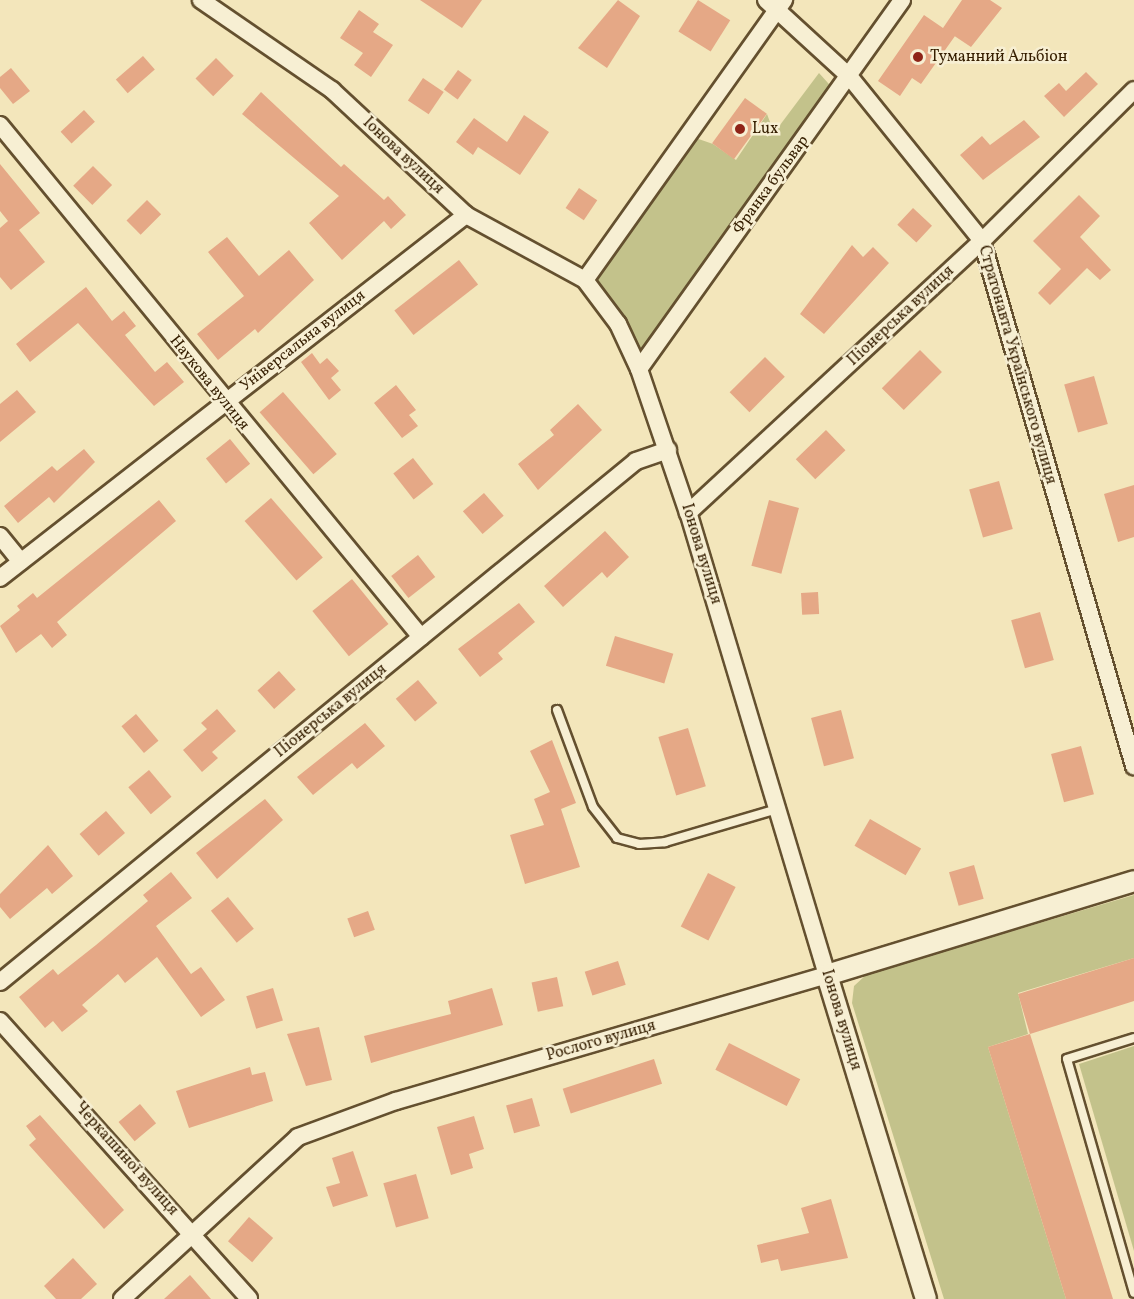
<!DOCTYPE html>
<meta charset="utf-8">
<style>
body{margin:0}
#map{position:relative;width:1134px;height:1299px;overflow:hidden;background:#f3e6bb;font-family:Vollkorn,serif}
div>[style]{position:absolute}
.green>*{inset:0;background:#c3c28b}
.building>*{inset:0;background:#e5a886;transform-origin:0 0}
.roads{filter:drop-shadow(2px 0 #64502f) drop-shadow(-2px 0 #64502f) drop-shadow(0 2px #64502f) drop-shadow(0 -2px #64502f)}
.service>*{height:8px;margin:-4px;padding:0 4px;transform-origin:4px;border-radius:4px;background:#f7efd3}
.minor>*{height:16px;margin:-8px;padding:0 8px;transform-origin:8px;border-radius:8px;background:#f7efd3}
.tertiary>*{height:20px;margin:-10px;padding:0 10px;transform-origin:10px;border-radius:10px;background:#f7efd3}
.dots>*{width:16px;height:16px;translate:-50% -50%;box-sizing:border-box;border:3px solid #f7efd3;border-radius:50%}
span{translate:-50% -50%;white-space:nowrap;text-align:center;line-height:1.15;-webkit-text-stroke:5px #f7efd3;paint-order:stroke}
.poi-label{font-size:16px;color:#351e00}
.left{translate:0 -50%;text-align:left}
.street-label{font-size:16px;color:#351e00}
</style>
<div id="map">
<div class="green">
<div style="clip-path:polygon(819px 73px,837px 93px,639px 369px,585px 280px,687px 135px,713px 144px,736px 160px,767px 114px,774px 133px)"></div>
<div style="clip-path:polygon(1134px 895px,1134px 958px,1018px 993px,1028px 1034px,988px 1047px,1066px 1299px,944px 1299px,852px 1003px,854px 986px,867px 974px)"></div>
<div style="clip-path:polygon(1134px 1046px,1134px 1251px,1079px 1064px)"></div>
</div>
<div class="building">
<div style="clip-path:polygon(420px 0,482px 0,462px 28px)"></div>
<div style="clip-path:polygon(618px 0,640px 16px,607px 68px,578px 48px)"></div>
<div style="left:698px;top:0;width:38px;height:37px;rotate:32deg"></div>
<div style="clip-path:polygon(962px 0,990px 0,1002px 8px,971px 47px,950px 33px,955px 36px,921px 84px,912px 78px,900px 96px,878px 81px,924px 15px,943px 28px)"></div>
<div style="clip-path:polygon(359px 10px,379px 24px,373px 32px,393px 45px,371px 77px,354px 65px,363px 53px,340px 38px)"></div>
<div style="left:143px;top:56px;width:18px;height:36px;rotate:49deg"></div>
<div style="left:216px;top:58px;width:25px;height:29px;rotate:45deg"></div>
<div style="clip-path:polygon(11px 68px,30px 91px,13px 104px,0 88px,0 77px)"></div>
<div style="left:458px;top:70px;width:17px;height:24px;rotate:36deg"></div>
<div style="clip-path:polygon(1086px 72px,1098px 84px,1064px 117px,1044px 96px,1059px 83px,1066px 91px)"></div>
<div style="left:423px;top:78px;width:25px;height:27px;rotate:34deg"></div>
<div style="clip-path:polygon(261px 92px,341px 167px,344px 164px,384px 200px,388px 196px,406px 215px,391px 229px,384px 221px,342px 260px,309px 223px,339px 196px,242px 114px)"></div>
<div style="left:745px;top:98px;width:27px;height:56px;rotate:36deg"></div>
<div style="left:84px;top:110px;width:16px;height:32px;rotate:47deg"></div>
<div style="clip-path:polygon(524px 115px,549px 132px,520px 175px,478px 147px,473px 155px,456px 142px,474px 118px,507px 142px)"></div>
<div style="clip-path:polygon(1024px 120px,1040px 137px,983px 180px,960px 155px,982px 136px,990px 145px)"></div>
<div style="clip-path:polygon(0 164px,40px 213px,19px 230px,45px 262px,11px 290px,0 277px,0 228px,8px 221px,0 211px)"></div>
<div style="left:93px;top:166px;width:27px;height:28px;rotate:45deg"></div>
<div style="left:579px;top:188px;width:22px;height:24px;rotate:34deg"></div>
<div style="clip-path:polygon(1079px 195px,1100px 216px,1080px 237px,1111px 270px,1100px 280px,1087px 268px,1050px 305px,1038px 293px,1061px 269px,1033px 241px)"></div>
<div style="left:147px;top:200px;width:20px;height:29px;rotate:45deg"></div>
<div style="left:913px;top:208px;width:26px;height:23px;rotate:43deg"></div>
<div style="clip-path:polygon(227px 237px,259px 276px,289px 250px,314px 280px,258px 333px,255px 329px,218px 360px,197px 334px,244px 296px,208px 252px)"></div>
<div style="clip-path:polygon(852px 245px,863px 257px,873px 247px,889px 263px,824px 334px,800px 314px)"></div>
<div style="left:459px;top:260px;width:31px;height:82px;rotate:52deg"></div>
<div style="clip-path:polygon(86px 287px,112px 321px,124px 311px,136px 326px,125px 335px,155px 372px,167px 362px,184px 382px,154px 406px,78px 323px,30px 362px,16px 344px)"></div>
<div style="left:920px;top:350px;width:31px;height:54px;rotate:45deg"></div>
<div style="clip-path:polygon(312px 353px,320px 364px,327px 358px,339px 371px,331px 378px,341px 390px,329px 400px,301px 362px)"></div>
<div style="left:765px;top:357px;width:28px;height:50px;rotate:45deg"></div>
<div style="left:1094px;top:376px;width:50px;height:31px;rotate:74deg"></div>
<div style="clip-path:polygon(396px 385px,416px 410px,409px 415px,418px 426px,402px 438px,374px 403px)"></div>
<div style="clip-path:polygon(17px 390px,36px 412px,0 442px,0 404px)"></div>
<div style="left:283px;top:392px;width:82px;height:31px;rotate:49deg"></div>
<div style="clip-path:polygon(578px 404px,602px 430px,538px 490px,518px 464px,554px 435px,550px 430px)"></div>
<div style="left:826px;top:430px;width:28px;height:42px;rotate:46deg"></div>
<div style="left:230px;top:439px;width:32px;height:31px;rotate:51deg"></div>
<div style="clip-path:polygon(84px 449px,95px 462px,54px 503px,49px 497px,18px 523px,4px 506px,52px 466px,57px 471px)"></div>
<div style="left:413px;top:458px;width:33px;height:25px;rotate:52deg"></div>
<div style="left:999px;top:481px;width:50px;height:31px;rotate:74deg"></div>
<div style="clip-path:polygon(1134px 485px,1134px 537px,1118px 542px,1104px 494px)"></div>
<div style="left:484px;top:493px;width:30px;height:28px;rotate:49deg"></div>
<div style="left:271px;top:498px;width:79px;height:35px;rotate:49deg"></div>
<div style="clip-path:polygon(159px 500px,176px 521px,57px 622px,67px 635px,52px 648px,41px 634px,16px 653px,0 626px,20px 610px,17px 606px,33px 593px,37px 598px)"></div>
<div style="left:769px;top:500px;width:31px;height:68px;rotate:15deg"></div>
<div style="clip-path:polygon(605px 531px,629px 557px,607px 578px,602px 572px,563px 607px,544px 586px)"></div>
<div style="left:418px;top:555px;width:28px;height:34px;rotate:52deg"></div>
<div style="left:352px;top:579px;width:58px;height:51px;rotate:51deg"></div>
<div style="left:818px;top:592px;width:22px;height:17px;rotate:87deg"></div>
<div style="clip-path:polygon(519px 603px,535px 622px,498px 653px,503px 659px,480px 677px,458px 649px)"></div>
<div style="left:1040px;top:612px;width:50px;height:30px;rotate:74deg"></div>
<div style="left:615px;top:636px;width:61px;height:31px;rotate:17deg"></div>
<div style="left:279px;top:671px;width:25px;height:29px;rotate:48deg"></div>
<div style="left:418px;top:680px;width:30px;height:29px;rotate:50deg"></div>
<div style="clip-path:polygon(217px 709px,236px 731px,212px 752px,218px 758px,202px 772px,183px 750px,207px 729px,201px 723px)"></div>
<div style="left:841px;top:710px;width:50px;height:31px;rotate:75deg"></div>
<div style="left:136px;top:714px;width:35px;height:19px;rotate:50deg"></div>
<div style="clip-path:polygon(365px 723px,385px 746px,357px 769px,352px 763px,313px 795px,297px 777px)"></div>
<div style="left:688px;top:728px;width:61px;height:31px;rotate:73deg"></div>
<div style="clip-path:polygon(552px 740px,576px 803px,561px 809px,580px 867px,525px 884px,510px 835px,544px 825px,534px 799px,550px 792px,530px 751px)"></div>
<div style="left:1081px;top:746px;width:50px;height:31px;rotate:75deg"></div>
<div style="left:149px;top:770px;width:35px;height:27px;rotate:50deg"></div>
<div style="clip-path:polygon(265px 799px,283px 820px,217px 879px,196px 853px)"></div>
<div style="left:106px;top:811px;width:29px;height:35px;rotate:49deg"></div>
<div style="left:870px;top:819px;width:59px;height:31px;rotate:30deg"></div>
<div style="clip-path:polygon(48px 845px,73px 876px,52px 894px,47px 888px,10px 919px,0 907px,0 894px)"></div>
<div style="left:974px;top:865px;width:35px;height:26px;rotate:74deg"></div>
<div style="clip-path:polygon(171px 872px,192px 898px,156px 926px,191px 974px,201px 967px,225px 1000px,201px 1017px,157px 957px,125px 983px,118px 974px,82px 1005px,88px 1011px,62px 1032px,53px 1021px,45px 1028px,19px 997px,53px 969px,58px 975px,96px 945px,148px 901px,143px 895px)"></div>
<div style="left:708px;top:873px;width:31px;height:60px;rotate:27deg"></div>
<div style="left:228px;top:897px;width:41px;height:22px;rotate:51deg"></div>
<div style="left:368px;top:911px;width:20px;height:22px;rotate:70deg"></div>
<div style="clip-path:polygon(1134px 958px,1134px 1001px,1030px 1034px,1113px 1299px,1066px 1299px,988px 1047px,1030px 1034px,1018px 994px)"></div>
<div style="left:618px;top:961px;width:25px;height:35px;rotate:72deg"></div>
<div style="left:557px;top:977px;width:30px;height:26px;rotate:78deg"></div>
<div style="left:273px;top:988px;width:34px;height:28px;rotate:73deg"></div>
<div style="clip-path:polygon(492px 988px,503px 1025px,371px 1063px,364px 1036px,451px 1014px,448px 1001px)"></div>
<div style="clip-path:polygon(319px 1027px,332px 1080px,306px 1086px,287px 1034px)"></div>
<div style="left:729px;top:1043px;width:80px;height:30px;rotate:27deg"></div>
<div style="left:654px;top:1059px;width:26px;height:96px;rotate:72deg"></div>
<div style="clip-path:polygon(250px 1067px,252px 1075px,265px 1072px,273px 1101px,189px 1128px,176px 1091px)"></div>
<div style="left:532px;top:1098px;width:29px;height:27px;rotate:74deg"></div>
<div style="left:140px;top:1104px;width:25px;height:28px;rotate:50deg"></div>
<div style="clip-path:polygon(40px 1115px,124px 1210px,104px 1229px,29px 1145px,36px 1139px,26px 1126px)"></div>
<div style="clip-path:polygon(474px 1116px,484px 1149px,469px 1154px,473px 1168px,451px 1175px,437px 1127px)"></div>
<div style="clip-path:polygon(353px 1151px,368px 1196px,333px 1207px,326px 1187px,340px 1183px,332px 1158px)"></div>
<div style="left:416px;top:1174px;width:46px;height:34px;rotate:74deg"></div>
<div style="clip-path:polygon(831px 1199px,848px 1258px,781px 1271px,778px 1259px,761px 1263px,757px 1245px,809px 1233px,801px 1208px)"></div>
<div style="left:249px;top:1217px;width:32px;height:32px;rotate:41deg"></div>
<div style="clip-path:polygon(73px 1258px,97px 1284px,81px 1299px,56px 1299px,44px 1286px)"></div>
<div style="clip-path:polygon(190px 1275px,211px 1299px,164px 1299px)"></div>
</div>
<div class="roads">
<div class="service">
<div style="left:557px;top:710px;width:103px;rotate:69.6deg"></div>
<div style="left:593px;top:807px;width:39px;rotate:52deg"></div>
<div style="left:617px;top:838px;width:23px;rotate:15deg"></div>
<div style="left:639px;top:844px;width:26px;rotate:-4deg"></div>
<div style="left:665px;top:842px;width:117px;rotate:-16.4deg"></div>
<div style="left:1134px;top:1038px;width:70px;rotate:162.6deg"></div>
<div style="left:1067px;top:1059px;width:243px;rotate:74deg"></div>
</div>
<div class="minor">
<div style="left:766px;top:0;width:113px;rotate:42.5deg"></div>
<div style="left:849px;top:76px;width:212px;rotate:51.1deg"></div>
<div style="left:982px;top:241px;width:547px;rotate:73.85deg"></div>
<div style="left:0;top:125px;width:663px;rotate:50.57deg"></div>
<div style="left:585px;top:280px;width:344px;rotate:-54.6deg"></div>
<div style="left:639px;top:369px;width:453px;rotate:-54.5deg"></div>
<div style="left:688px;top:513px;width:401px;rotate:-42.8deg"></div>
<div style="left:982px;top:241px;width:214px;rotate:-44.8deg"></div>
<div style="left:0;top:536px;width:33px;rotate:51deg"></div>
<div style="left:0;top:578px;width:591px;rotate:-37.92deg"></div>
<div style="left:0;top:982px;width:822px;rotate:-39.32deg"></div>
<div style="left:636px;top:461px;width:34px;rotate:-19deg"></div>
<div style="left:0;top:1021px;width:373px;rotate:48.1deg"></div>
<div style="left:122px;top:1299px;width:239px;rotate:-42.6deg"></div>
<div style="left:298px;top:1137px;width:104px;rotate:-20.2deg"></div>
<div style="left:396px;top:1101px;width:449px;rotate:-16.3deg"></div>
<div style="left:827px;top:975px;width:482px;rotate:-106.7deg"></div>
<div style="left:688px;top:513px;width:152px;rotate:-108.8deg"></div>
<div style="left:639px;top:369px;width:50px;rotate:-115deg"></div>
<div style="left:618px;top:324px;width:55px;rotate:-126.9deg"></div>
<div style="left:585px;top:280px;width:136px;rotate:-151.4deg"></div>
<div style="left:466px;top:215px;width:183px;rotate:-137deg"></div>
<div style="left:332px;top:90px;width:159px;rotate:-145.5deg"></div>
</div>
<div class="tertiary">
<div style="left:926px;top:1299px;width:339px;rotate:-107deg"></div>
<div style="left:827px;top:975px;width:321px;rotate:-17deg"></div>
</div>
</div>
<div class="dots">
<div style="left:918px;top:57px;background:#8f2418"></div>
<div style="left:740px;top:129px;background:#8f2418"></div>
</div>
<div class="poi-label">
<span class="left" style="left:930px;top:57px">Туманний Альбіон</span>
<span class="left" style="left:752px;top:129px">Lux</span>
</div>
<div class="street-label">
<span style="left:403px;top:156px;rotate:43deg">Іонова вулиця</span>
<span style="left:771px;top:185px;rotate:-54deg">Франка бульвар</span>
<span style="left:901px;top:316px;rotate:-43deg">Піонерська вулиця</span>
<span style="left:303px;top:341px;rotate:-38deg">Універсальна вулиця</span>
<span style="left:1017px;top:365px;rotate:74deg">Стратонавта Українського вулиця</span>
<span style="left:209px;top:383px;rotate:51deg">Наукова вулиця</span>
<span style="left:701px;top:554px;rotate:73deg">Іонова вулиця</span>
<span style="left:331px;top:711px;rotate:-39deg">Піонерська вулиця</span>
<span style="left:841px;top:1020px;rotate:73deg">Іонова вулиця</span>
<span style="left:601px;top:1041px;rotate:-16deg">Рослого вулиця</span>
<span style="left:126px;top:1159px;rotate:48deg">Черкашиної вулиця</span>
</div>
</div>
